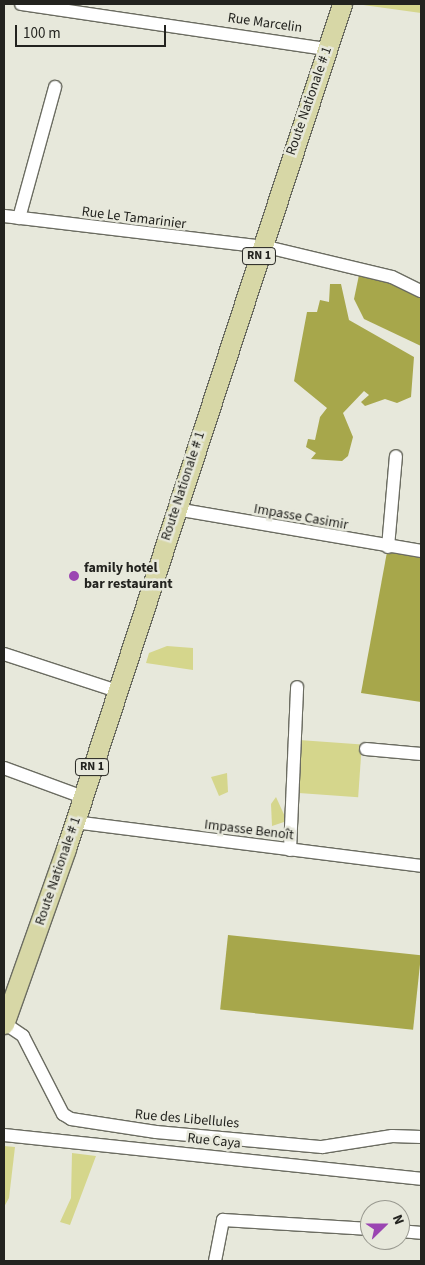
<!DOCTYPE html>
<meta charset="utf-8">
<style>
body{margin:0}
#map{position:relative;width:425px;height:1265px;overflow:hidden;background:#e7e8db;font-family:"Source Sans 3",sans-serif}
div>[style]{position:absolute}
.green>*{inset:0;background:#d5d68c;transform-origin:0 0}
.forest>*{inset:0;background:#a7a74b;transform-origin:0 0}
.roads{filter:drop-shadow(1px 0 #6b6c61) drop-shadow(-1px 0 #6b6c61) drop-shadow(0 1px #6b6c61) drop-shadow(0 -1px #6b6c61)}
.minor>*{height:12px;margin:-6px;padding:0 6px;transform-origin:6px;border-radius:6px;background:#fff}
.primary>*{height:19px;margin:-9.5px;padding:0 9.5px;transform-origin:9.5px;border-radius:9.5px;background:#d7d7a6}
.dots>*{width:14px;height:14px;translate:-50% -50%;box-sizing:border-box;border:2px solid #e7e8db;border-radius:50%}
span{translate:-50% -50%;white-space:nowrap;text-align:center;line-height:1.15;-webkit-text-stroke:5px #e7e8db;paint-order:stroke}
.shield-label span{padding:1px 4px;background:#e7e8db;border:1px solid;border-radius:4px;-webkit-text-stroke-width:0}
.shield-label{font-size:12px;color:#23231f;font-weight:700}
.street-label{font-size:14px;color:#23231f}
.poi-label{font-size:14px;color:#23231f;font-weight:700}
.left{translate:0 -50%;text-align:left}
.frame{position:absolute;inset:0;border:5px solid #23231f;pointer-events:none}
.north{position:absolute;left:360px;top:1200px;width:50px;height:50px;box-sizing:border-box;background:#e7e8db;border:1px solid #999990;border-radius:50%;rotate:68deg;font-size:14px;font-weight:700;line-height:20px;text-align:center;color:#23231f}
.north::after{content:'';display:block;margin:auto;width:18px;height:22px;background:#9b45b2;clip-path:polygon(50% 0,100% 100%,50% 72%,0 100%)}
.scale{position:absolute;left:15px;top:25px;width:151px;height:22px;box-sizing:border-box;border:2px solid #23231f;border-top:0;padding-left:6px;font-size:15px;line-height:18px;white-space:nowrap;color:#23231f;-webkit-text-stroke:4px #e7e8db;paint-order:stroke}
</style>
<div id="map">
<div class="green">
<div style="clip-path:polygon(356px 4px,421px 4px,421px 13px)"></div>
<div style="clip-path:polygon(167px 646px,193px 648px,193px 670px,146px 663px,149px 653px)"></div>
<div style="left:299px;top:740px;width:63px;height:53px;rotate:4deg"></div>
<div style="clip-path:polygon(227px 773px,228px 792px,219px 796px,211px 777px)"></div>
<div style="clip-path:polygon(276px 797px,287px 821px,272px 826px,271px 804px)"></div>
<div style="clip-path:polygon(4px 1146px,15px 1147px,9px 1198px,4px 1207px)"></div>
<div style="clip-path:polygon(72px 1153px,96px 1156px,70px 1225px,60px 1222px,71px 1198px)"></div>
</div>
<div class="forest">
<div style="clip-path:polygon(359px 275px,392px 282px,421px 296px,421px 346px,364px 319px,354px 299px)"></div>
<div style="clip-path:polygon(330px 284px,341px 284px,349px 320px,414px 357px,411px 397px,397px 403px,385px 399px,365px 406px,361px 402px,369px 395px,364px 391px,343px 413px,353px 437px,348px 456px,342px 461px,311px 459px,316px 453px,306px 447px,308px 439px,315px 440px,320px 417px,327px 408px,294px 381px,307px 312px,317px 312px,320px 300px,329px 302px)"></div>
<div style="clip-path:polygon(387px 552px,421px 558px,421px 702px,361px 693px)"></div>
<div style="left:228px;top:935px;width:194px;height:75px;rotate:6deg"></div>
</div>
<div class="roads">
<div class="minor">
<div style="left:21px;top:4px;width:309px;rotate:8.4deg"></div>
<div style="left:4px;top:216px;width:269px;rotate:6.8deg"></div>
<div style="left:271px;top:248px;width:124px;rotate:13.5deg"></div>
<div style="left:392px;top:277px;width:32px;rotate:26deg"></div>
<div style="left:19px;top:218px;width:136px;rotate:-74.6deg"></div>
<div style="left:176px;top:509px;width:249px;rotate:9.7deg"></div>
<div style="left:388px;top:547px;width:91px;rotate:-85deg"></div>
<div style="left:4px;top:654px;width:119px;rotate:18.1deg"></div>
<div style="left:366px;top:749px;width:55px;rotate:5.2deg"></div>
<div style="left:4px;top:768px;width:84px;rotate:20.2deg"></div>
<div style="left:74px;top:822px;width:350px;rotate:7.2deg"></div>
<div style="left:290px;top:850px;width:163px;rotate:-87.5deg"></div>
<div style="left:4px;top:1023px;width:23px;rotate:34deg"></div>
<div style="left:23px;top:1036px;width:88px;rotate:62.9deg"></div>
<div style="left:63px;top:1114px;width:9px;rotate:32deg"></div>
<div style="left:71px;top:1119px;width:86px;rotate:8.7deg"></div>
<div style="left:156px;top:1132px;width:167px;rotate:5.2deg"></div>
<div style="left:322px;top:1147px;width:71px;rotate:-8.9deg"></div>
<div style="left:392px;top:1136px;width:29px;rotate:2deg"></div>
<div style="left:4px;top:1135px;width:419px;rotate:6deg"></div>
<div style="left:400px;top:1231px;width:21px;rotate:5deg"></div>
<div style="left:215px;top:1261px;width:42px;rotate:-79deg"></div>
<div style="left:223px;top:1220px;width:147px;rotate:3.5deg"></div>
</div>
<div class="primary">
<div style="left:4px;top:1024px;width:186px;rotate:-70.5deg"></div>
<div style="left:66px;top:849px;width:889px;rotate:-71.91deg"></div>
</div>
</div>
<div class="dots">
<div style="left:74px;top:576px;background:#9b45b2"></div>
</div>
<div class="shield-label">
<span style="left:259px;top:256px">RN 1</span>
<span style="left:92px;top:767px">RN 1</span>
</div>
<div class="street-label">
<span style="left:265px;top:23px;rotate:8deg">Rue Marcelin</span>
<span style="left:309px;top:101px;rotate:-71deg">Route Nationale # 1</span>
<span style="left:134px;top:218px;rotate:7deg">Rue Le Tamarinier</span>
<span style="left:183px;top:486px;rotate:-72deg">Route Nationale # 1</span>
<span style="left:301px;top:517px;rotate:10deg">Impasse Casimir</span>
<span style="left:249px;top:830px;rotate:7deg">Impasse Benoît</span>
<span style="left:58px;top:871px;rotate:-71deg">Route Nationale # 1</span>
<span style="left:187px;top:1119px;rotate:5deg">Rue des Libellules</span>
<span style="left:214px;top:1141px;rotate:6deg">Rue Caya</span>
</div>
<div class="poi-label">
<span class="left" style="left:84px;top:576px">family hotel<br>bar restaurant</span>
</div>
<div class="frame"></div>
<div class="north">N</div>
<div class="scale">100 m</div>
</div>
